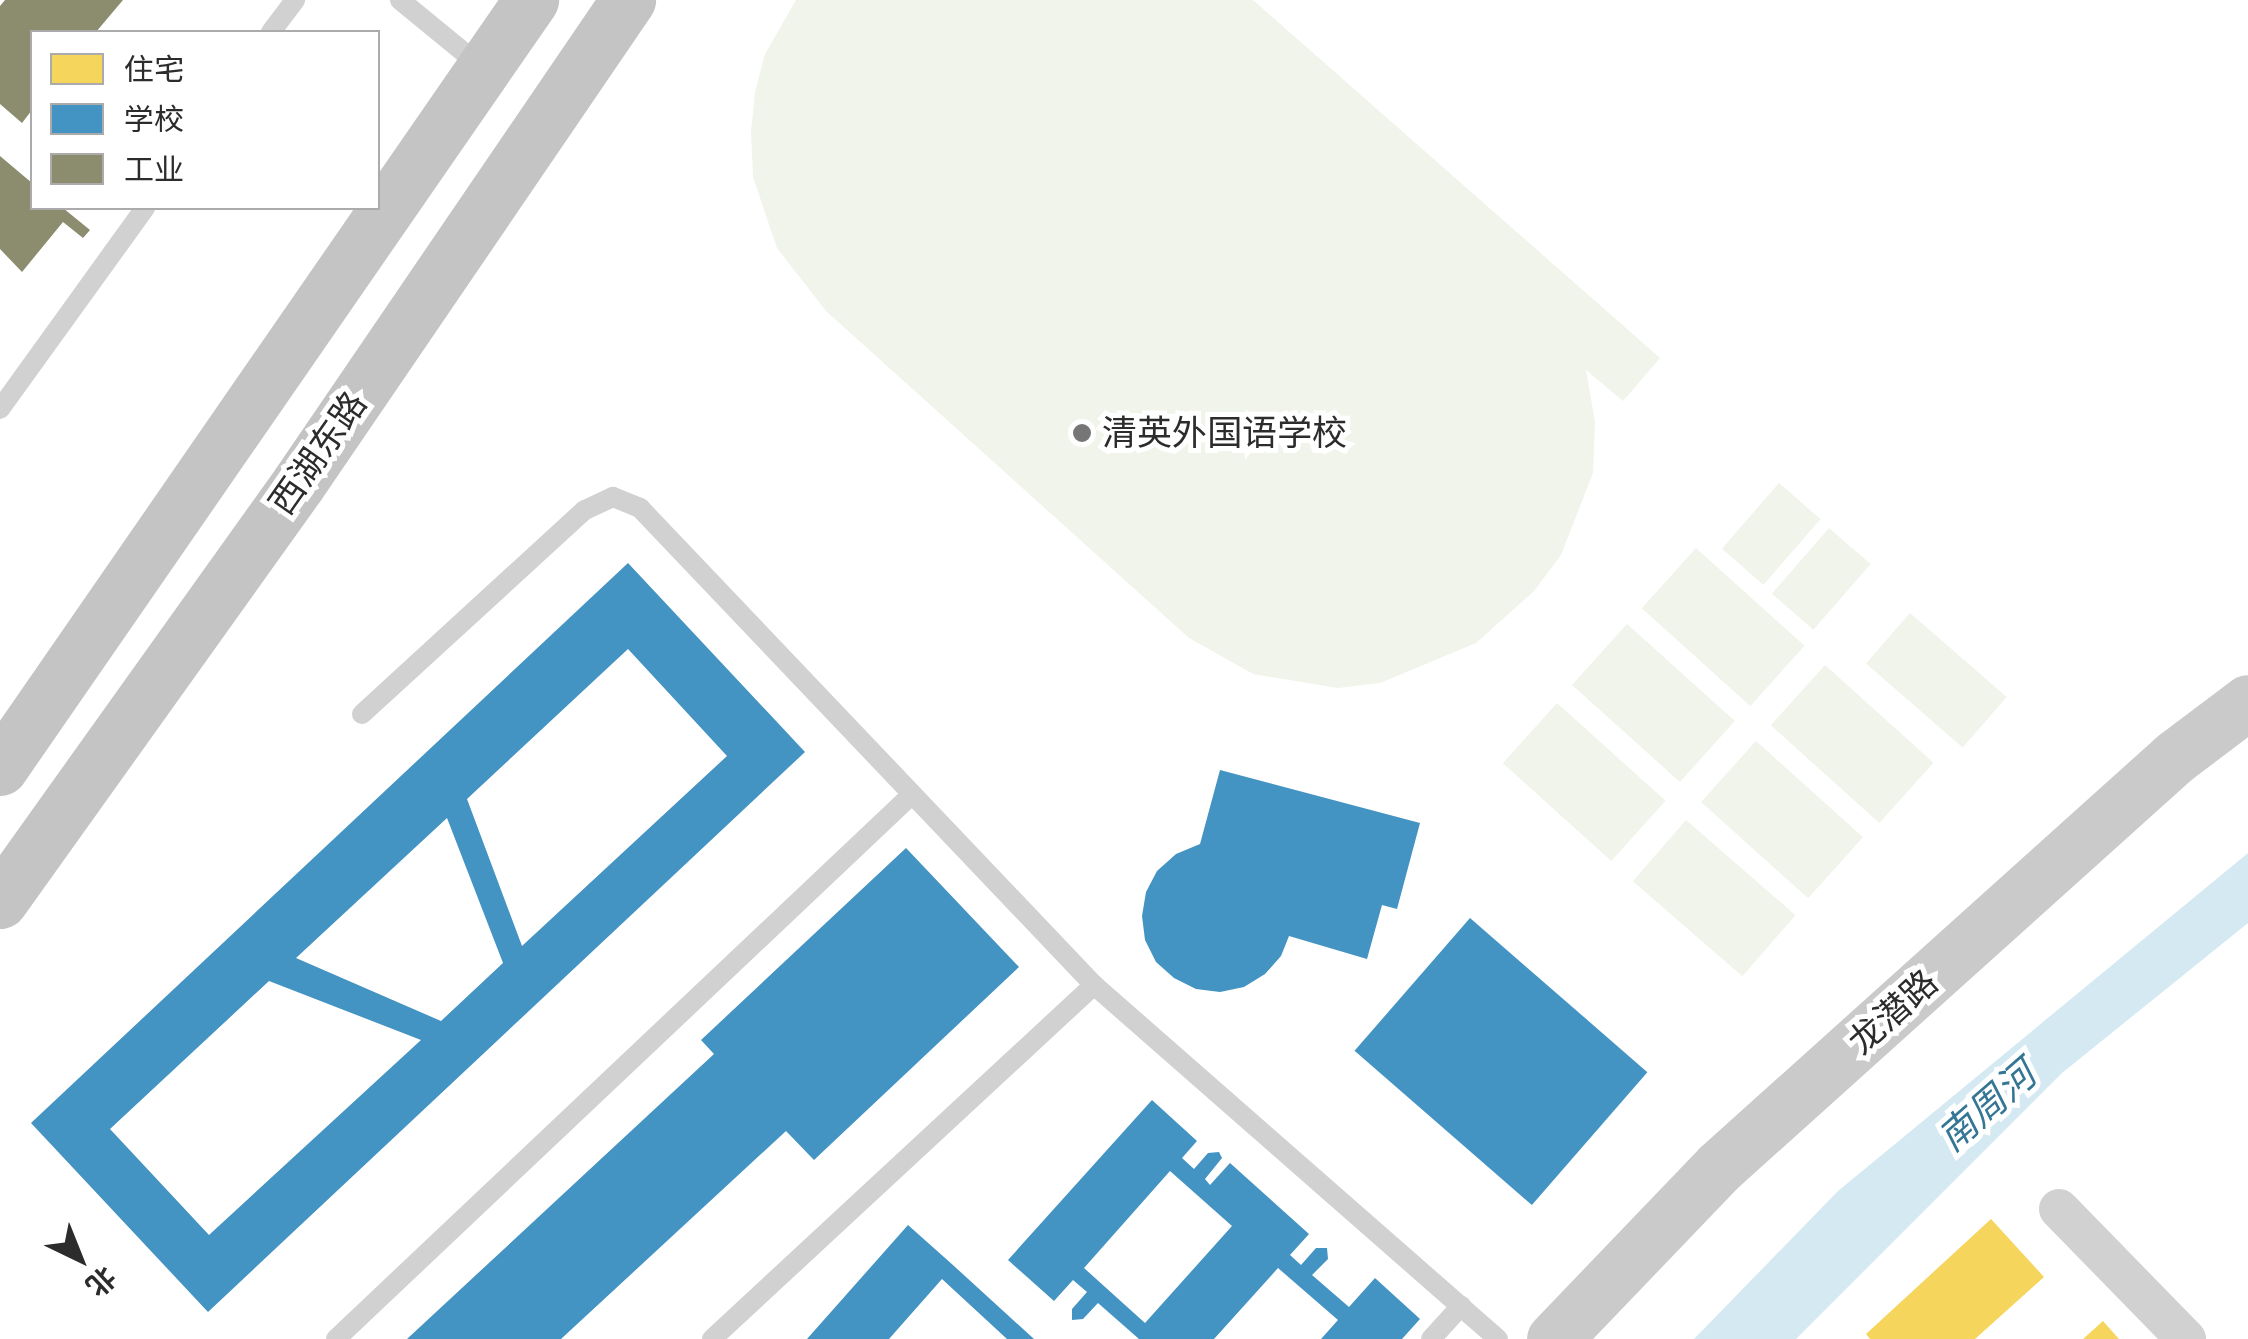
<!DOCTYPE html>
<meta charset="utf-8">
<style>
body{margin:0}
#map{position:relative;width:2248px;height:1339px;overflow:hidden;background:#fff;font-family:Poppins,"Noto Sans SC",sans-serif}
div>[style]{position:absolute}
.green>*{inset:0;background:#f0f4ea;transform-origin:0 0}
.water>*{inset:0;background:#d4e9f2}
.homes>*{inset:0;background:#f6d55c}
.schools>*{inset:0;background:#4393c3;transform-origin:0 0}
.industry>*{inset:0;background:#8c8c6e}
.lane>*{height:20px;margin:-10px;padding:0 10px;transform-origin:10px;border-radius:10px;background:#d1d1d1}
.street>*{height:40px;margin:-20px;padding:0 20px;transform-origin:20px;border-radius:20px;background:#d1d1d1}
.secondary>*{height:55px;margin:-27.5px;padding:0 27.5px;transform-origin:27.5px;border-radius:27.5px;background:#cacaca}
.primary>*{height:55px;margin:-27.5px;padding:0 27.5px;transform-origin:27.5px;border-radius:27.5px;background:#c4c4c4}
.dots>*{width:28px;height:28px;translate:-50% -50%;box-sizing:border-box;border:5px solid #fff;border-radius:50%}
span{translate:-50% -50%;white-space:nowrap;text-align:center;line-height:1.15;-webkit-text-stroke:10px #fff;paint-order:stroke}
.poi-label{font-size:35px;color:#2c2c2c}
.left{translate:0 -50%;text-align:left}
.street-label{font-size:35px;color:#2c2c2c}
.water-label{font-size:38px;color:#347694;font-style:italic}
.legend{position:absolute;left:30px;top:30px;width:350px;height:180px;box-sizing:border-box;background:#fff;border:2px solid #ababab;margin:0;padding:12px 18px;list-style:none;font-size:30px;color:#2c2c2c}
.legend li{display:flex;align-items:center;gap:20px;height:50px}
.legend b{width:50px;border:2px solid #ababab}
.north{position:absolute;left:30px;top:1209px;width:100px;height:100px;-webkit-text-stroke:8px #fff;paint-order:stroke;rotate:137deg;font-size:28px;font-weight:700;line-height:40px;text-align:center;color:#2c2c2c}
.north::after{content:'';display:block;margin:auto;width:35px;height:45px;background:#2c2c2c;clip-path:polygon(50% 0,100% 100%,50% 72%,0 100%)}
</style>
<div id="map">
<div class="green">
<div style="clip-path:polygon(796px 0,1253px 0,1660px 358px,1623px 401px,1586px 370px,1595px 422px,1593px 473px,1561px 555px,1534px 591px,1476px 643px,1380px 683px,1338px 688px,1253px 674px,1189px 638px,826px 311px,777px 248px,753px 177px,751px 132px,755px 92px,765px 54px)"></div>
<div style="left:1779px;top:483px;width:55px;height:87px;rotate:41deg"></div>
<div style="left:1829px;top:528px;width:55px;height:87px;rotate:41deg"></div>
<div style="left:1696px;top:548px;width:146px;height:81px;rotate:42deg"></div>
<div style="left:1910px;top:613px;width:128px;height:67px;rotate:41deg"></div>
<div style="left:1627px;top:624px;width:145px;height:82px;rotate:42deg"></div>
<div style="left:1825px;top:665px;width:146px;height:81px;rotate:42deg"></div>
<div style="left:1557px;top:703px;width:146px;height:81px;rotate:42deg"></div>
<div style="left:1756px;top:741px;width:144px;height:82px;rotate:42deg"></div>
<div style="left:1686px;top:820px;width:145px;height:81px;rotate:41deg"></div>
</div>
<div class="water">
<div style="clip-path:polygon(2248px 853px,2248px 923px,2062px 1073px,1796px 1339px,1694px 1339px,1838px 1191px)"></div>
</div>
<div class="homes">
<div style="clip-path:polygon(1991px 1219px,2044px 1277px,1975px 1339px,1870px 1339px,1866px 1334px)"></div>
<div style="clip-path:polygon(2103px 1321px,2119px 1339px,2083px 1339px)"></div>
</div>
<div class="schools">
<div style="clip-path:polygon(evenodd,628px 563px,805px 752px,208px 1312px,31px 1123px,628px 563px,628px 649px,727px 756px,522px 946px,467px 799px,628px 649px,628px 563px,447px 818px,503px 963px,441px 1021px,296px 958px,447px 818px,628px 563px,269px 981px,421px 1040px,209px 1235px,110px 1129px,269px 981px)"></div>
<div style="clip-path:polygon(1220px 770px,1420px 823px,1397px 909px,1382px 905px,1367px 959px,1289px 936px,1281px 956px,1265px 974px,1244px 987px,1220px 992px,1196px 989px,1174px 978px,1156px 962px,1145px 940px,1142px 916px,1146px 892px,1157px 871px,1176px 854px,1200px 844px)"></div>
<div style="clip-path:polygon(906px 848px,1019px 967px,814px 1160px,786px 1131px,561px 1339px,407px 1339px,714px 1054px,701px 1040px)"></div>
<div style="left:1470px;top:918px;width:235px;height:176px;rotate:41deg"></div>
<div style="clip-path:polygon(evenodd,1152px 1100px,1197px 1141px,1182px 1158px,1194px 1169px,1208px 1153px,1219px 1152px,1222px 1158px,1205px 1179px,1210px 1185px,1230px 1163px,1309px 1234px,1290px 1255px,1301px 1265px,1316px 1248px,1327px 1248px,1328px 1259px,1312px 1275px,1349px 1307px,1375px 1278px,1420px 1319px,1402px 1339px,1321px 1339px,1338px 1320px,1278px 1268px,1214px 1339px,1139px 1339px,1098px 1303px,1083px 1319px,1072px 1320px,1072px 1309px,1087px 1292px,1073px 1280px,1054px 1301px,1008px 1260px,1152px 1100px,1170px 1171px,1232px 1226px,1145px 1323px,1084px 1268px,1170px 1171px)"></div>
<div style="clip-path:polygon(908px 1225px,954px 1266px,1034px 1339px,1007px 1339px,942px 1279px,889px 1339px,807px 1339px)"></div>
</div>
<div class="industry">
<div style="clip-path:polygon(5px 0,123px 0,96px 32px,32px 32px,32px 110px,22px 123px,0 104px,0 6px)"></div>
<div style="clip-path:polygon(0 156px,32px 183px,32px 208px,63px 208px,90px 230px,83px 238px,63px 222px,22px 272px,0 249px)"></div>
</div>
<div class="lane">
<div style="left:400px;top:0;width:106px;rotate:39.3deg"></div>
<div style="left:271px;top:32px;width:40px;rotate:-53deg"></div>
<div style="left:0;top:409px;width:248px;rotate:-54.2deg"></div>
<div style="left:362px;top:714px;width:302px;rotate:-42.5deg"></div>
<div style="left:585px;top:510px;width:31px;rotate:-25deg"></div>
<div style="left:613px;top:497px;width:29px;rotate:22deg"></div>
<div style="left:640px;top:508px;width:659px;rotate:46.42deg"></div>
<div style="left:1094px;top:985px;width:537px;rotate:41.23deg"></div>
<div style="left:336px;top:1339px;width:786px;rotate:-43.4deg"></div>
<div style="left:712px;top:1339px;width:521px;rotate:-42.82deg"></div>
<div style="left:1431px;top:1339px;width:45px;rotate:-47.7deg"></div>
</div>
<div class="street">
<div style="left:2059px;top:1209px;width:182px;rotate:45.7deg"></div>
</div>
<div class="secondary">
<div style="left:1554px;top:1339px;width:238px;rotate:-46.2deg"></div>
<div style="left:1719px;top:1167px;width:613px;rotate:-41.96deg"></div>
<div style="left:2175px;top:757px;width:91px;rotate:-37deg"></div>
</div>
<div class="primary">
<div style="left:0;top:768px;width:934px;rotate:-55.34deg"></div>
<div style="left:0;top:901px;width:513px;rotate:-54.45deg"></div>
<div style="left:298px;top:484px;width:586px;rotate:-55.71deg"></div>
</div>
<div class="dots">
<div style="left:1082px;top:433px;background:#767676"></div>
</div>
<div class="poi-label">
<span class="left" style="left:1102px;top:433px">清英外国语学校</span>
</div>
<div class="street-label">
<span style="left:318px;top:453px;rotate:-55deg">西湖东路</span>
<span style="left:1893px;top:1012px;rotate:-42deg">龙潜路</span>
</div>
<div class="water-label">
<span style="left:1987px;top:1106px;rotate:-41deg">南周河</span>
</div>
<ul class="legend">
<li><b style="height:28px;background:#f6d55c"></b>住宅</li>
<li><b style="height:28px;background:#4393c3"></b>学校</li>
<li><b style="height:28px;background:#8c8c6e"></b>工业</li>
</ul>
<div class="north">北</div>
</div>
